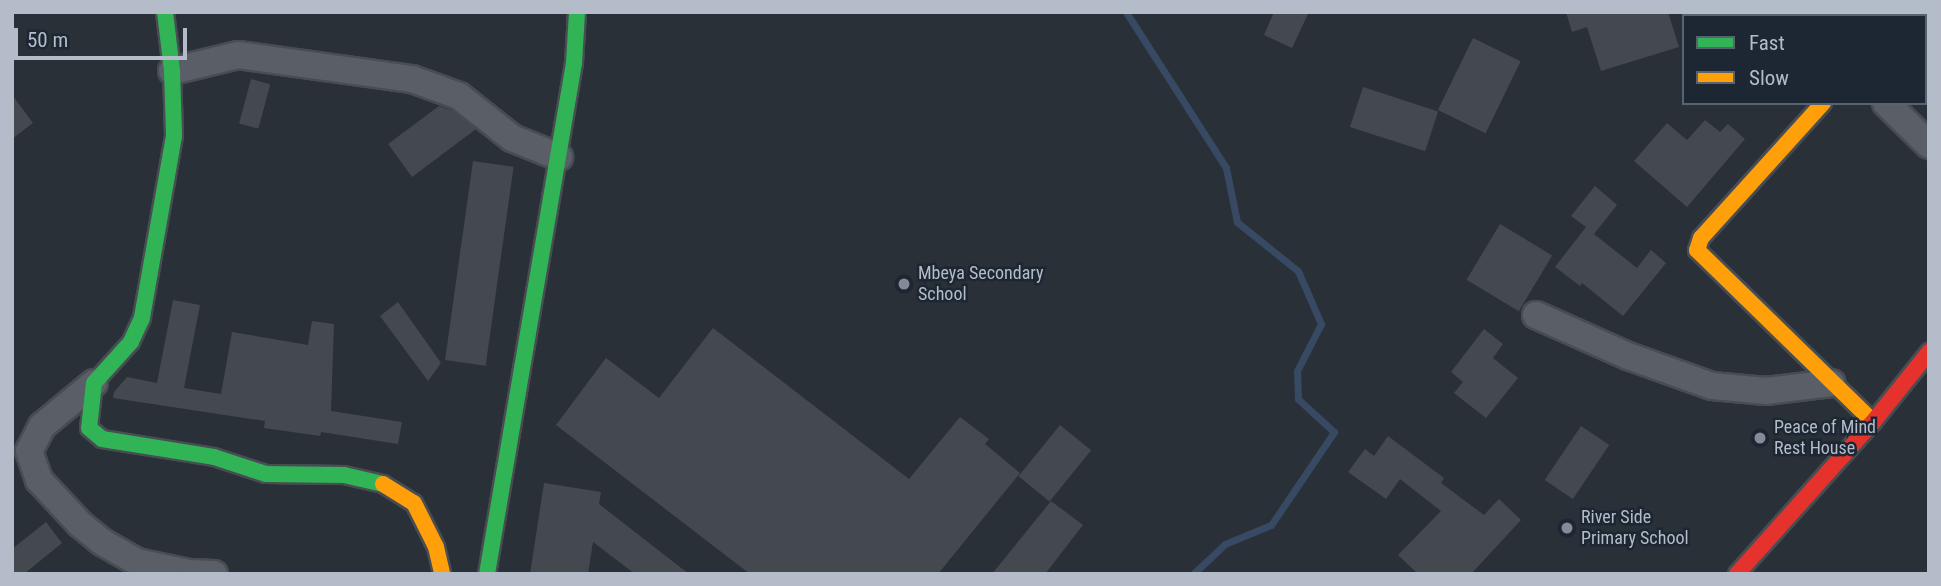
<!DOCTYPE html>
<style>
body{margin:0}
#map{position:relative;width:1941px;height:586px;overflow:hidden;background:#2a3038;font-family:"Roboto Condensed",sans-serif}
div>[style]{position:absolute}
.stream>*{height:7px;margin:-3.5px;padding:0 3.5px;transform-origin:3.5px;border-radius:3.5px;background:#384963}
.building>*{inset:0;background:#444950;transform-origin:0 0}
.roads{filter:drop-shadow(2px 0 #484c53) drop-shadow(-2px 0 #484c53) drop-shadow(0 2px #484c53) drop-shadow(0 -2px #484c53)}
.street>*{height:26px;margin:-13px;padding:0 13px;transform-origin:13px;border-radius:13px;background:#5a5e66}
.fast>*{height:16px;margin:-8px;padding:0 8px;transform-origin:8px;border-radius:8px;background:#30b455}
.slow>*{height:16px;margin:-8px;padding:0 8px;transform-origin:8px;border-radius:8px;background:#ff9f0a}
.jam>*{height:16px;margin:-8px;padding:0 8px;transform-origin:8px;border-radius:8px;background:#e5322d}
.dots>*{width:19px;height:19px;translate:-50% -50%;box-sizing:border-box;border:4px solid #1d2633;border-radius:50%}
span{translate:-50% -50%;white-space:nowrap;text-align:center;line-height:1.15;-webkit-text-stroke:5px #1d2633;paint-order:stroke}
.poi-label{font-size:18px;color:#b4bcc9}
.left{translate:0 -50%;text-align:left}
.frame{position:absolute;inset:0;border:14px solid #b4bcc9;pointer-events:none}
.legend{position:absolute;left:1682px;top:14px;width:245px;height:91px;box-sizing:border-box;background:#1d2633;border:2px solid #59626f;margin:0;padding:9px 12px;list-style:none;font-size:21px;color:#b4bcc9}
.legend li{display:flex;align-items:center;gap:14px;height:35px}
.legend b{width:35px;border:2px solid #59626f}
.scale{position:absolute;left:14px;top:28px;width:173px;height:32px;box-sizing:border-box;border:4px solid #b4bcc9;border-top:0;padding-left:9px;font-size:21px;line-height:24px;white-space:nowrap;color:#b4bcc9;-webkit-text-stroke:5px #1d2633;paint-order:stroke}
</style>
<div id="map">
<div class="stream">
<div style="left:1126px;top:12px;width:185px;rotate:57.3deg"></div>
<div style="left:1226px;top:168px;width:55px;rotate:78.5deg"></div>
<div style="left:1237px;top:222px;width:78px;rotate:38.8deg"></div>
<div style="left:1298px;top:271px;width:58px;rotate:66.5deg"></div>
<div style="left:1321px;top:324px;width:53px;rotate:117.1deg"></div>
<div style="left:1297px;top:371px;width:28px;rotate:88deg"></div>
<div style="left:1298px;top:399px;width:49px;rotate:42.5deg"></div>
<div style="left:1334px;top:432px;width:112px;rotate:124.1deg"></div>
<div style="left:1271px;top:525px;width:50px;rotate:157.6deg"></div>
<div style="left:1225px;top:544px;width:44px;rotate:136.8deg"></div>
</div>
<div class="building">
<div style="clip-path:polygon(1274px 12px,1309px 12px,1292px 48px,1264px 35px)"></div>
<div style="clip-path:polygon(1566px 12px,1668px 12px,1679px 47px,1601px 71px,1587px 27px,1572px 32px)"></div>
<div style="left:1473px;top:38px;width:53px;height:80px;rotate:26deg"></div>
<div style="left:251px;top:79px;width:20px;height:46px;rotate:15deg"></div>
<div style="left:1363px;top:87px;width:79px;height:42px;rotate:18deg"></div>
<div style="clip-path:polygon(12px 95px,33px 123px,12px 139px)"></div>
<div style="clip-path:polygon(439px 106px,451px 110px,476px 129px,412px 177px,388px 144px)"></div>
<div style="clip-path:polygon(1705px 120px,1720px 132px,1728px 124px,1745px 139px,1687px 207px,1634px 161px,1667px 123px,1687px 140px)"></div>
<div style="left:473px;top:161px;width:41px;height:201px;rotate:8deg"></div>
<div style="clip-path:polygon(1595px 186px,1617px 205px,1594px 234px,1637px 268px,1651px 250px,1666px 263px,1623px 316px,1582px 283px,1580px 286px,1555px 267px,1586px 227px,1571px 216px)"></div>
<div style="left:1500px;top:224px;width:61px;height:65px;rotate:31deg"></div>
<div style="clip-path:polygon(173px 300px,200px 305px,184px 388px,221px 394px,232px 332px,308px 345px,312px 321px,334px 324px,331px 411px,402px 422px,398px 444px,321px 432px,320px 436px,264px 428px,265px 421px,113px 398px,114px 392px,127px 377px,157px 383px)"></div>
<div style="clip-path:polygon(398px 302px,441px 363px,428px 381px,380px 316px)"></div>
<div style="clip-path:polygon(713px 328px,909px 479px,960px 417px,989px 439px,985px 444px,1020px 473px,938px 574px,750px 574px,556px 425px,606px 358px,659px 398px)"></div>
<div style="clip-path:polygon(1484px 329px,1503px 344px,1493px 358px,1518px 378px,1486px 418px,1454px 393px,1463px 382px,1451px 372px)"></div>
<div style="left:1060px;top:425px;width:40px;height:66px;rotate:39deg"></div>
<div style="left:1581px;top:426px;width:34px;height:65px;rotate:34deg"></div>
<div style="clip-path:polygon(1388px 436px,1444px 478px,1441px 483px,1484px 515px,1499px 499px,1521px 520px,1471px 574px,1418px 574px,1398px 555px,1441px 511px,1400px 479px,1386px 499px,1348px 472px,1365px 449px,1374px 456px)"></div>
<div style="clip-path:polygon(544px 483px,601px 492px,599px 504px,689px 574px,635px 574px,593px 542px,588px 574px,530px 574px)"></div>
<div style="clip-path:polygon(1051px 501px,1083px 525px,1045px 574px,992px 574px)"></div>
<div style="clip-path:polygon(46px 522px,62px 543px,24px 574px,12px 574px,12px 549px)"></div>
</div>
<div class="roads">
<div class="street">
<div style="left:1791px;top:12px;width:5px;rotate:53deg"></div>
<div style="left:172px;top:71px;width:68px;rotate:-13.6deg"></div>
<div style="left:238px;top:55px;width:176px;rotate:7.9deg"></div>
<div style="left:412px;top:79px;width:50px;rotate:19.9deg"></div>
<div style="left:459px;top:96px;width:68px;rotate:38.4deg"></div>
<div style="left:512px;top:138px;width:51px;rotate:22deg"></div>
<div style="left:1886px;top:103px;width:60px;rotate:44.3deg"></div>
<div style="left:1536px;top:315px;width:101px;rotate:24deg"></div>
<div style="left:1628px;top:356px;width:89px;rotate:19.7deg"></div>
<div style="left:1712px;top:386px;width:54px;rotate:5.3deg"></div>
<div style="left:1766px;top:391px;width:66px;rotate:-6.9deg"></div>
<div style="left:94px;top:383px;width:67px;rotate:140.4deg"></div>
<div style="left:42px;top:426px;width:28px;rotate:117deg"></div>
<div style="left:29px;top:451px;width:31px;rotate:71deg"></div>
<div style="left:39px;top:480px;width:60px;rotate:47deg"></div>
<div style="left:80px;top:524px;width:28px;rotate:39deg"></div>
<div style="left:102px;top:542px;width:40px;rotate:29.7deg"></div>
<div style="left:137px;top:562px;width:53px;rotate:11.9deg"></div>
<div style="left:189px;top:573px;width:25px;rotate:2deg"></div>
</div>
<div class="fast">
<div style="left:165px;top:12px;width:59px;rotate:83.2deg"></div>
<div style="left:172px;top:71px;width:65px;rotate:88.2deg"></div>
<div style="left:174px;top:136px;width:185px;rotate:100deg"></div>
<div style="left:142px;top:318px;width:26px;rotate:115deg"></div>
<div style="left:131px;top:342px;width:55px;rotate:132.1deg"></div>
<div style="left:94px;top:383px;width:45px;rotate:96.3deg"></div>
<div style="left:89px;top:428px;width:17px;rotate:40deg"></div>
<div style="left:102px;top:439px;width:113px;rotate:9.1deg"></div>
<div style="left:214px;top:457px;width:55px;rotate:18.1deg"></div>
<div style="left:266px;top:474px;width:78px;rotate:0.7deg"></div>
<div style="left:344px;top:475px;width:40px;rotate:13deg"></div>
<div style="left:487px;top:574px;width:518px;rotate:-80.34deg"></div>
<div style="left:574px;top:63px;width:51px;rotate:-86.6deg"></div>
</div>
<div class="slow">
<div style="left:1823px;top:103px;width:182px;rotate:132.1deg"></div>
<div style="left:1701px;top:238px;width:13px;rotate:108deg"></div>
<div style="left:1697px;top:250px;width:246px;rotate:44.3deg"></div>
<div style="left:383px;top:484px;width:36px;rotate:32deg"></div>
<div style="left:414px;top:503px;width:49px;rotate:63.4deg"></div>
<div style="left:436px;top:547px;width:28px;rotate:77deg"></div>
</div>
<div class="jam">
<div style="left:1737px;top:574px;width:204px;rotate:-48.2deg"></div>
<div style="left:1873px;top:422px;width:90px;rotate:-51.3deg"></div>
</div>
</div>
<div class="dots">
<div style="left:904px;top:284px;background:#848b96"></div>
<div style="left:1760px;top:438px;background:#848b96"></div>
<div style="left:1567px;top:528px;background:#848b96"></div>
</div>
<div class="poi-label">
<span class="left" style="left:918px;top:284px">Mbeya Secondary<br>School</span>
<span class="left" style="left:1774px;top:438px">Peace of Mind<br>Rest House</span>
<span class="left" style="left:1581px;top:528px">River Side<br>Primary School</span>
</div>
<div class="frame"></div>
<ul class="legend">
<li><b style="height:9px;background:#30b455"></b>Fast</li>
<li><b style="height:9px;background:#ff9f0a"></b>Slow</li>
</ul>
<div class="scale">50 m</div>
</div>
